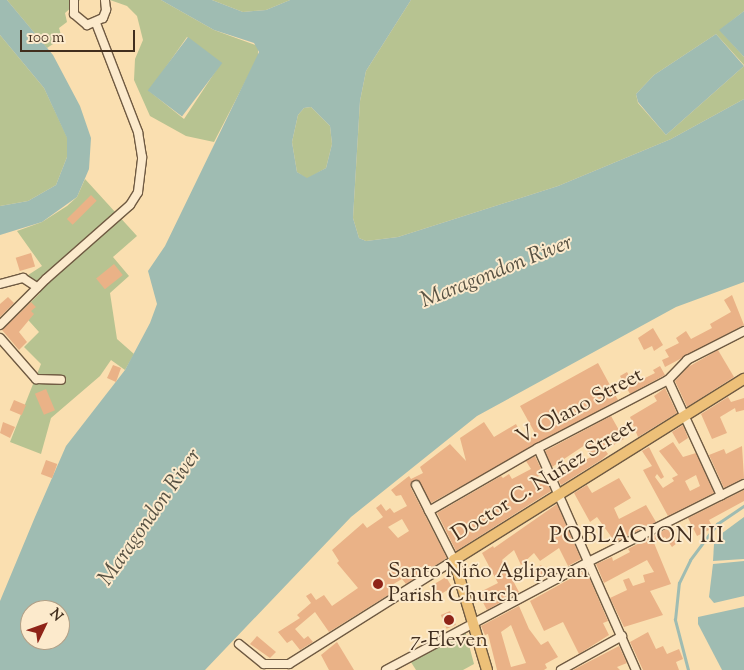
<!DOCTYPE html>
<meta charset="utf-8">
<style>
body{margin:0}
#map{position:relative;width:744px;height:670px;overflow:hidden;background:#fadfb0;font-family:"Sorts Mill Goudy",serif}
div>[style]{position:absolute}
.green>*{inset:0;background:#b7c391}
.water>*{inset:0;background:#9fbcb2;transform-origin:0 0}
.stream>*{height:2.5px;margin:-1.25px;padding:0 1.25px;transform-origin:1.25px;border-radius:1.25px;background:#9fbcb2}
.building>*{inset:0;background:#eab287;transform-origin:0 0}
.roads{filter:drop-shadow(1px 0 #6f5a42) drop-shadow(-1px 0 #6f5a42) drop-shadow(0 1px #6f5a42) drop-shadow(0 -1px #6f5a42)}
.minor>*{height:8px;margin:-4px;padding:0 4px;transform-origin:4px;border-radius:4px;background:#fceacc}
.major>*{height:10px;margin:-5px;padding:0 5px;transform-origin:5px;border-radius:5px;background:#edc078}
.dots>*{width:14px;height:14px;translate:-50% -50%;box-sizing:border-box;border:2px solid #fceacc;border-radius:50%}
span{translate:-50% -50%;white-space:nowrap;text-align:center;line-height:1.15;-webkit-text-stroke:4px #fceacc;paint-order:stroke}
.street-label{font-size:21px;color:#412e1e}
.poi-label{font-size:21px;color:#412e1e}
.left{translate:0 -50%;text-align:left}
.water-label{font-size:22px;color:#585243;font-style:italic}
.neighbourhood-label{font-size:22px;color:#412e1e;letter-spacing:1px}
.north{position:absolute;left:20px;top:600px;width:50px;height:50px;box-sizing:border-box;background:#fceacc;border:1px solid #b19f86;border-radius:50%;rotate:48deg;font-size:14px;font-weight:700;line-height:20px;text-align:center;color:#412e1e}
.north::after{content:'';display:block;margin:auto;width:18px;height:22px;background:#8f2418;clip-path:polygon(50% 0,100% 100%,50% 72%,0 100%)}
.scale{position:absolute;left:20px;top:30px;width:115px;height:22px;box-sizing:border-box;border:2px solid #412e1e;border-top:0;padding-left:6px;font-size:15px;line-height:18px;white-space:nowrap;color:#412e1e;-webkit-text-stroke:4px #fceacc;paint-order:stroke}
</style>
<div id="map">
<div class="green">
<div style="clip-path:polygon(7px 0,80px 0,65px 13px,67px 22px,59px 28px,62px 38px,47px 48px)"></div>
<div style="clip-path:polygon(evenodd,110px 0,161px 0,214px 30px,258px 46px,258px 57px,214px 142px,186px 136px,150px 116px,134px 80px,135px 59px,143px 40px,137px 16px,127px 6px,110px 0,187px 37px,221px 63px,184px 119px,149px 91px,187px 37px)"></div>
<div style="clip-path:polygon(212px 0,290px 0,266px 10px,243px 12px)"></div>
<div style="clip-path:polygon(411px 0,744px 0,744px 11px,720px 30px,744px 57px,744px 65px,716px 34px,654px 75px,636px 94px,638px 103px,666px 135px,744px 66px,744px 99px,671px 139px,558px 186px,398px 237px,366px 241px,359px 238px,353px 218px,360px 101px,366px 71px)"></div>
<div style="clip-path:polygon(0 35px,44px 88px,67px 137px,67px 157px,56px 185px,28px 201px,0 206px)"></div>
<div style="clip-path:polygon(311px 107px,330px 126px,332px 144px,326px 168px,307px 179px,297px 172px,292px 142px,298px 115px,304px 108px)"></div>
<div style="clip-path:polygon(85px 179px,137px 236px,113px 257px,129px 276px,110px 293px,117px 339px,134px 354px,125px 370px,111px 360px,100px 376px,51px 418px,41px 454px,10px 442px,41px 364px,24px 347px,39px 332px,21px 312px,40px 293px,25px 277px,42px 266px,17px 231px,42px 222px,67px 206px,77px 197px)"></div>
<div style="clip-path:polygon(465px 630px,474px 664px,463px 670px,416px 670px,409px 659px)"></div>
</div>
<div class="water">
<div style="clip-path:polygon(0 0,7px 0,53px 55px,80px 106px,91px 138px,89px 169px,77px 197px,42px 222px,0 235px,0 206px,28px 201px,56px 185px,67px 157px,67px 138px,44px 88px,0 35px)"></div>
<div style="clip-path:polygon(evenodd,161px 0,212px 0,243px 12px,266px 10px,290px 0,411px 0,366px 71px,360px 101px,353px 218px,359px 238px,366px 241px,398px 237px,558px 186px,671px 139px,744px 99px,744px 282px,676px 307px,477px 416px,351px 517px,205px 670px,0 670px,0 601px,35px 517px,66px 446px,125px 370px,150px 323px,157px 304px,148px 271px,165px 246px,259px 52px,254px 43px,214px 30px,161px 0,311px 107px,330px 126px,332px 144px,326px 168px,307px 178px,297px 172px,292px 142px,298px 115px,304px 108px,311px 107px,161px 0,30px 610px,60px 610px,60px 640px,30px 640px,30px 610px)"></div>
<div style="clip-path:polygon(744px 11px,744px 57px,719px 30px)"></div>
<div style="clip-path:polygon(716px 34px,744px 66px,666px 135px,638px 102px,636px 94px,654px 75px)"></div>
<div style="left:188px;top:37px;width:43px;height:67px;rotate:37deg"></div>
<div style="clip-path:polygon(744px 517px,744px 559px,713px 561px,714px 544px,721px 534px)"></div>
<div style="clip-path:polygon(744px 561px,744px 596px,714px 603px,709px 597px,713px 564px)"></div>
<div style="clip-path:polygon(744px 607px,744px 670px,722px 670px,698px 624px,698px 617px)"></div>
</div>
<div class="stream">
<div style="left:688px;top:670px;width:52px;rotate:-104.6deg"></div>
<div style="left:675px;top:620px;width:37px;rotate:-84deg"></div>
<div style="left:679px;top:583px;width:25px;rotate:-64deg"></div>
<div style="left:690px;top:560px;width:45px;rotate:-53.1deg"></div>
<div style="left:717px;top:524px;width:32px;rotate:-34deg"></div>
</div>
<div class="building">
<div style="left:91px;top:195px;width:8px;height:34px;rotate:45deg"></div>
<div style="left:31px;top:253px;width:14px;height:16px;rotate:73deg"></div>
<div style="left:114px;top:264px;width:14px;height:23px;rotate:51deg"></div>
<div style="clip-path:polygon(732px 295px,744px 325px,665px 367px,662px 360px,669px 357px,665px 350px,679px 343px,676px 338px,686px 331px,691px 339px,712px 328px,710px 324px,731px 312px,724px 300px)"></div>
<div style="clip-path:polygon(8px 297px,14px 303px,0 317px,0 304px)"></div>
<div style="clip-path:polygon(31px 302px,36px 307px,31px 311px,34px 314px,19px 332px,27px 342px,19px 350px,2px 330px)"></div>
<div style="clip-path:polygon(653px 328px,663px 345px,654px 351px,652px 346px,644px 350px,638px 338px)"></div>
<div style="clip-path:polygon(718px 350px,734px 377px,687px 407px,675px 381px,688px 367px)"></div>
<div style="clip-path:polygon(evenodd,598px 363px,618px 400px,431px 503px,419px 481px,412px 482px,411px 488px,447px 558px,406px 584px,402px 579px,390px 586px,393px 592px,329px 632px,315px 612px,295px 629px,304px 639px,308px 636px,313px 642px,300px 650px,292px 640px,287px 643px,278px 632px,300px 618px,297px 615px,311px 603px,306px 596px,311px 593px,316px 600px,324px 595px,332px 606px,358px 588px,337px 563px,339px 561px,332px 550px,363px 523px,367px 528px,383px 517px,376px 508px,381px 504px,386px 511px,390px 508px,394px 513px,407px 506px,401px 495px,396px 496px,391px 490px,409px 476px,411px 479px,423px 473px,420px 467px,450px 444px,466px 461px,460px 438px,484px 422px,494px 437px,516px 424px,525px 441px,536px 435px,520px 406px,598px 363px,402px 519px,409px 531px,398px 538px,388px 527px,402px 519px)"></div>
<div style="clip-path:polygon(113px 365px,121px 368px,116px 382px,107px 378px)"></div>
<div style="clip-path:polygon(660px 366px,665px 375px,630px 394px,620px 376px,627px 372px,631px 379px,638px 375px,641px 380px,655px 373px,653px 370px)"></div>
<div style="clip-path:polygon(665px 388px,677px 413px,638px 437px,630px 417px,657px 401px,654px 396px)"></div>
<div style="left:46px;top:389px;width:23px;height:12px;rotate:67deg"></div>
<div style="clip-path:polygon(728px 397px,731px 402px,744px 398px,744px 410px,736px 412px,735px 408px,720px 417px,727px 433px,712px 439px,701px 414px)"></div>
<div style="left:14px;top:400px;width:13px;height:11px;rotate:23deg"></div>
<div style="clip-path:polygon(611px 416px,624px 439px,605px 450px,608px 454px,601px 460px,561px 485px,556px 475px,591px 457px,585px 445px,552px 467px,545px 451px)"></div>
<div style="clip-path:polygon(3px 422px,15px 427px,10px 438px,0 433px)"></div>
<div style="clip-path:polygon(683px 425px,688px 438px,679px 444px,672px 432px)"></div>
<div style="clip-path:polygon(evenodd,673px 442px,683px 457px,696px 453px,714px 493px,668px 516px,643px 470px,652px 466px,642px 451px,649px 447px,664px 477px,661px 479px,657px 474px,655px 477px,663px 488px,674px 481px,672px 478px,678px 475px,659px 451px,673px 442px,696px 475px,700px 486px,690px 491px,685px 481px,696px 475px)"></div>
<div style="clip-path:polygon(742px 446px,744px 478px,724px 488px,709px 455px,724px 449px,726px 454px)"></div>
<div style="clip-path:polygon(535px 456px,543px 473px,538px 476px,541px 482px,546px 479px,551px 491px,456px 551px,437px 513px,501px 476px,503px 478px,509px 474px,512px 479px,531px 469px,526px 461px)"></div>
<div style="left:46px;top:460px;width:12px;height:15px;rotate:20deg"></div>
<div style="clip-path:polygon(619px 478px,631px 498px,614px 508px,619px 519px,646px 505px,656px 522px,615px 542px,597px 517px,590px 522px,574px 493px,587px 485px,592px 493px)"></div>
<div style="clip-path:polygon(744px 490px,744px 501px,709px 520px,713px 528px,697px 536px,688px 518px)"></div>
<div style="clip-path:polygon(557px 504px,581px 559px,568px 566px,559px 548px,540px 561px,534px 553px,521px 565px,514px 550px,502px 560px,519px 592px,487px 610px,478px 593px,498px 583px,482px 553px,493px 546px,494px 548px)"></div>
<div style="clip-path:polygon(668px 528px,677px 543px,672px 547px,665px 537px,654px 543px,671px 584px,650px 591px,663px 615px,624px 627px,610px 598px,627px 590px,623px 580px,629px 578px,633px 586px,645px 582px,643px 575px,654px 572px,647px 560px,604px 583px,596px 564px,612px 557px,613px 561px,630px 552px,628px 549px)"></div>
<div style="left:541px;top:565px;width:11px;height:14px;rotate:56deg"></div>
<div style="clip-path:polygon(586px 570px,608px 621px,603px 623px,609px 635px,579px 654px,563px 622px,544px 631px,530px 601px)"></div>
<div style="left:446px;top:577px;width:12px;height:17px;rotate:59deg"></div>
<div style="clip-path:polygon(evenodd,519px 606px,529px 629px,541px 645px,548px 641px,558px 657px,545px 664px,547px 668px,544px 670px,497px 670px,488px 634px,485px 635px,481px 626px,519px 606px,511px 625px,526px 663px,511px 667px,501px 632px,511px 625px)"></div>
<div style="left:450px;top:611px;width:15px;height:10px;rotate:67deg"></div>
<div style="clip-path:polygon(648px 632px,656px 649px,663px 646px,667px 654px,679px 649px,683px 659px,676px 662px,679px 670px,643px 670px,630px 642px)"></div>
<div style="clip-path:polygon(257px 636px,276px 652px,270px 658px,250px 644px)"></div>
<div style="clip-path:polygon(337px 642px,354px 670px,329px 670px,321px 655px)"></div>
<div style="clip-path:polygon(619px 646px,627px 663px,617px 667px,620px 670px,573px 670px)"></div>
</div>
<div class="roads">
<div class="minor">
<div style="left:74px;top:0;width:14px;rotate:90deg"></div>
<div style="left:74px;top:14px;width:17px;rotate:40deg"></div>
<div style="left:87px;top:25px;width:17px;rotate:-24deg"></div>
<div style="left:103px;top:18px;width:9px;rotate:-69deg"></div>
<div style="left:106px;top:10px;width:10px;rotate:-96deg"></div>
<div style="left:0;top:284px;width:24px;rotate:-15deg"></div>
<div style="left:23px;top:278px;width:17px;rotate:33deg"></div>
<div style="left:0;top:325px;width:65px;rotate:-45deg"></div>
<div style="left:46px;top:279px;width:112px;rotate:-41.4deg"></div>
<div style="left:130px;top:205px;width:15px;rotate:-58deg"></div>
<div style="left:138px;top:192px;width:35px;rotate:-83deg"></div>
<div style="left:142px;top:157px;width:25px;rotate:-99deg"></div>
<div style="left:138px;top:132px;width:117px;rotate:-111.1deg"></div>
<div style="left:0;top:338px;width:55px;rotate:48.7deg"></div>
<div style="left:36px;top:379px;width:25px;rotate:2deg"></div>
<div style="left:668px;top:380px;width:127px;rotate:65.3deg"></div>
<div style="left:538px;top:448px;width:243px;rotate:66.2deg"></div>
<div style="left:429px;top:511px;width:126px;rotate:-30deg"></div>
<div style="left:538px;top:448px;width:147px;rotate:-27.6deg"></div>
<div style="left:668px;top:380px;width:28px;rotate:-46deg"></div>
<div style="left:687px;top:360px;width:64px;rotate:-27deg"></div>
<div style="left:239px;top:644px;width:32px;rotate:39deg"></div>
<div style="left:264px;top:664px;width:25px"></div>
<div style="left:289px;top:664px;width:195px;rotate:-32.2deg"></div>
<div style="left:454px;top:560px;width:84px;rotate:-116.9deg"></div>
<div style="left:386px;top:670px;width:231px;rotate:-28.1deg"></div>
<div style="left:590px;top:561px;width:172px;rotate:-26.6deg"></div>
<div style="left:561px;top:670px;width:70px;rotate:-29.1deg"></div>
</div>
<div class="major">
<div style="left:487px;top:670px;width:115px;rotate:-106.7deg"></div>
<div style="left:454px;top:560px;width:342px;rotate:-32deg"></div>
</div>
</div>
<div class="dots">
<div style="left:378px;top:584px;background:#8f2418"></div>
<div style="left:449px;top:620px;background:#8f2418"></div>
</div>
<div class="street-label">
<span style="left:580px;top:407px;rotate:-28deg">V. Olano Street</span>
<span style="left:544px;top:481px;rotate:-32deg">Doctor C. Nuñez Street</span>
</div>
<div class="poi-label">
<span class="left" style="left:388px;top:584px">Santo Niño Aglipayan<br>Parish Church</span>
<span style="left:449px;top:641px">7-Eleven</span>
</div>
<div class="water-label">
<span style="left:497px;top:273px;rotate:-22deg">Maragondon River</span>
<span style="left:151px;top:518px;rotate:-55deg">Maragondon River</span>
</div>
<div class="neighbourhood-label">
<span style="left:637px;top:538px">POBLACION III</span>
</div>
<div class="north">N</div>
<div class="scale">100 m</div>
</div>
